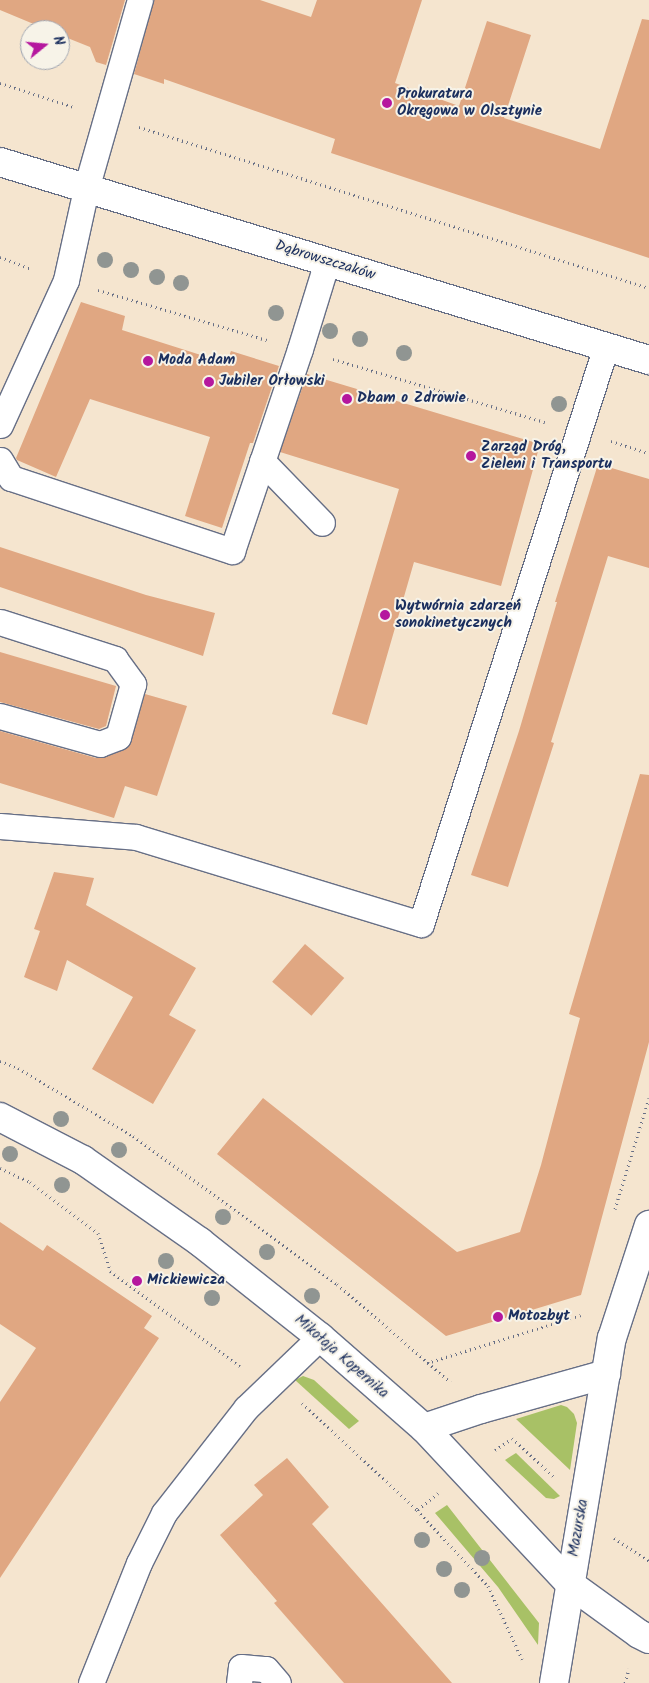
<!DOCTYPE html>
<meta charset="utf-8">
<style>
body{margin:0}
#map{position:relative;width:649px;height:1683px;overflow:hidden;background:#f5e5cf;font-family:Kalam,sans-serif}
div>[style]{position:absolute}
.green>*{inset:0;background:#a8c166}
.building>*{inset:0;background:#e0a782;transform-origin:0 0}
.path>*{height:3px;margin-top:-1.5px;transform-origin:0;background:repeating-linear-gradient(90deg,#676f86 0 1px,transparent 0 5px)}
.roads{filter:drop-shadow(1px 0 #676f86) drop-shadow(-1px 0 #676f86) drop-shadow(0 1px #676f86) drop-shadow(0 -1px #676f86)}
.lane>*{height:25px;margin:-12.5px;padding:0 12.5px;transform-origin:12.5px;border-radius:12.5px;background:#fff}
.street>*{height:28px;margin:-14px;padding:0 14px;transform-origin:14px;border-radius:14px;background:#fff}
.trees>*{width:16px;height:16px;margin:-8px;border-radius:50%;background:#909592}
.dots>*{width:14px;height:14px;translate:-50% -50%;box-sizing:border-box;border:2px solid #f7f3e8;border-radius:50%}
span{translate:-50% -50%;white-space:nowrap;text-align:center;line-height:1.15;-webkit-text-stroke:4px #f7f3e8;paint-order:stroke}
.poi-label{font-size:15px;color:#1b2f5e;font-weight:700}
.left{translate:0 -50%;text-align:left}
.street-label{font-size:15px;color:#1b2f5e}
.north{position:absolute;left:20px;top:20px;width:50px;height:50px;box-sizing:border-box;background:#f7f3e8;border:1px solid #9fa5b1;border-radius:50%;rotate:73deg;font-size:14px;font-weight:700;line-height:20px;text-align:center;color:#1b2f5e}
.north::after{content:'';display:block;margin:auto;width:18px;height:22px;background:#b5179e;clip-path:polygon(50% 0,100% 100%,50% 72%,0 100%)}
</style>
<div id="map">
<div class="green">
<div style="clip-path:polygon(303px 1376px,314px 1380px,359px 1421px,349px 1429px,295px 1380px)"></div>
<div style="clip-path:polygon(561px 1405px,567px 1407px,574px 1414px,577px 1423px,570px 1470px,516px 1419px)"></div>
<div style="clip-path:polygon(516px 1453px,560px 1496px,554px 1499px,546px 1498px,505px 1460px)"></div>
<div style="clip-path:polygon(447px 1505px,539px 1623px,538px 1645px,498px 1587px,435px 1513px)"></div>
</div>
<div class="building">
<div style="clip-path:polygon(0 0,125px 0,106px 65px,96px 62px,90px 47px,60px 35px,60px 30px,48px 30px,0 10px)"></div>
<div style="clip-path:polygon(154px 0,260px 0,311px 17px,317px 0,422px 0,395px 83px,459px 106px,487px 21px,531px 35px,504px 118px,600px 149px,642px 19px,649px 20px,649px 258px,331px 153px,335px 139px,164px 79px,164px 84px,134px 74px)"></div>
<div style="clip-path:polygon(81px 302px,125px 316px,122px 330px,226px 363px,231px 351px,279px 366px,253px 443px,250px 443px,222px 528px,185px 516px,210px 437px,90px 399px,56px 477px,17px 460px,16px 458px)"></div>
<div style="clip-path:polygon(307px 374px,540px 444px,501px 586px,414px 562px,367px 725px,332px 714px,399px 489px,280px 452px)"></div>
<div style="clip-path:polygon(598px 464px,649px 479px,649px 568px,608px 556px,551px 742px,554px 743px,508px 887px,471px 875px,519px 731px,557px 602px,555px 602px)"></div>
<div style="clip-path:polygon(0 547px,146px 595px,215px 613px,203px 656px,0 587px)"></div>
<div style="clip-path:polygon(0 652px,116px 686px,106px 726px,99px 729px,0 702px)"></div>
<div style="clip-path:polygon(145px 694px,187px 706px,157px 796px,125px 786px,114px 818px,0 783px,0 731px,96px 758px,105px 757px,129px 746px)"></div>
<div style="clip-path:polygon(640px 774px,649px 775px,649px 1042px,581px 1295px,446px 1336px,217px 1154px,263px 1098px,457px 1252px,520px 1232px,541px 1165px,580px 1018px,569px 1014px)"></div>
<div style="clip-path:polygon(54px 872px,94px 878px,86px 905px,196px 968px,169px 1015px,196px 1030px,153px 1104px,92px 1069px,133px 997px,67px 960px,57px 991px,24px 977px,40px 931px,34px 929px)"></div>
<div style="left:305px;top:944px;width:52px;height:50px;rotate:41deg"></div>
<div style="clip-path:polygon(0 1222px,43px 1251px,47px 1245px,152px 1316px,144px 1328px,159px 1338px,0 1578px,0 1402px,36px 1348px,0 1324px)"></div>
<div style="clip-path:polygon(287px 1458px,329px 1507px,312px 1524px,452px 1683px,344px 1683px,274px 1603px,277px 1601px,220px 1535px,263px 1495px,254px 1485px)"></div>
</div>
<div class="path">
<div style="left:0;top:83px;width:78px;rotate:18deg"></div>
<div style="left:139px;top:127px;width:535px;rotate:17.52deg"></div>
<div style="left:0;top:257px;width:34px;rotate:21deg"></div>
<div style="left:98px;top:290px;width:176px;rotate:16.5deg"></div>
<div style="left:333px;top:359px;width:221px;rotate:16.6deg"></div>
<div style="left:611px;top:441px;width:40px;rotate:18deg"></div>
<div style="left:0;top:1061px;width:19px;rotate:21deg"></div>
<div style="left:18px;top:1068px;width:134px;rotate:30.6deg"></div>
<div style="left:133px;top:1136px;width:252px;rotate:36deg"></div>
<div style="left:337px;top:1284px;width:150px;rotate:40.9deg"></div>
<div style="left:0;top:1168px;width:33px;rotate:25deg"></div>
<div style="left:30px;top:1182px;width:85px;rotate:36.9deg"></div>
<div style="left:98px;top:1233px;width:40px;rotate:72deg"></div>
<div style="left:110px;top:1271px;width:161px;rotate:36.2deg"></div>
<div style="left:615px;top:1209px;width:116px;rotate:-73deg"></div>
<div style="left:427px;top:1363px;width:161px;rotate:-17.3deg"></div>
<div style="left:302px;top:1403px;width:157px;rotate:42.9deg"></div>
<div style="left:512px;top:1438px;width:56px;rotate:42.8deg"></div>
<div style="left:495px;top:1450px;width:18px;rotate:-34deg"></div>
<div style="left:438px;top:1493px;width:27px;rotate:141deg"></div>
<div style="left:417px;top:1510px;width:104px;rotate:46.9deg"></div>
<div style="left:488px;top:1586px;width:81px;rotate:65deg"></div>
<div style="left:614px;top:1538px;width:42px;rotate:33.3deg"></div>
<div style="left:625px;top:1683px;width:15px;rotate:-74deg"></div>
</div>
<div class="roads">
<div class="lane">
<div style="left:0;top:425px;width:159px;rotate:-65.5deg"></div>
<div style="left:66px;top:280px;width:93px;rotate:-77.6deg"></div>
<div style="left:86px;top:189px;width:197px;rotate:-74.1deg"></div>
<div style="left:0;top:460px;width:21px;rotate:59deg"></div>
<div style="left:11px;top:478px;width:233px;rotate:18.3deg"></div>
<div style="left:232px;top:551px;width:213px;rotate:-71.4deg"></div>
<div style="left:300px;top:349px;width:92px;rotate:-72.9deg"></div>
<div style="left:262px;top:461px;width:86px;rotate:45.9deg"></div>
<div style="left:0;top:622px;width:121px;rotate:17.8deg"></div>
<div style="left:115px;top:659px;width:31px;rotate:54deg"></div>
<div style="left:133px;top:684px;width:55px;rotate:105.8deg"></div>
<div style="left:118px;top:737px;width:19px;rotate:159deg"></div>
<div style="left:100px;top:744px;width:104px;rotate:-164.4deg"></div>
<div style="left:0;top:826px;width:136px;rotate:4.6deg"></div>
<div style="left:136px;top:837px;width:298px;rotate:17deg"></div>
<div style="left:421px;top:924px;width:607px;rotate:-72.25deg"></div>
<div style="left:91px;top:1683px;width:129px;rotate:-68.2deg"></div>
<div style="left:139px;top:1563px;width:56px;rotate:-63.4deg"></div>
<div style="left:164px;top:1513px;width:133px;rotate:-52deg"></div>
<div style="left:246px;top:1408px;width:103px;rotate:-43.8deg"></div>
<div style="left:239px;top:1683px;width:16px;rotate:-83deg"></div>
<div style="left:241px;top:1667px;width:25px;rotate:5deg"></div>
<div style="left:266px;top:1669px;width:18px;rotate:49deg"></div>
</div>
<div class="street">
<div style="left:0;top:162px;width:679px;rotate:16.97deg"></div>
<div style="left:0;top:1117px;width:93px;rotate:27.4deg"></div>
<div style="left:83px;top:1160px;width:143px;rotate:35deg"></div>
<div style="left:200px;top:1242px;width:153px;rotate:38.4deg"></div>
<div style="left:320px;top:1337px;width:138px;rotate:41.2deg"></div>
<div style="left:424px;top:1428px;width:214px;rotate:46.9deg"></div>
<div style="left:570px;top:1584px;width:85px;rotate:35.9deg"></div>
<div style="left:639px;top:1634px;width:11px;rotate:27deg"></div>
<div style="left:424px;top:1428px;width:60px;rotate:-18.4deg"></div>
<div style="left:481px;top:1409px;width:130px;rotate:-15.6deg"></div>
<div style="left:554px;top:1683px;width:350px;rotate:-80.5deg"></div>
<div style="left:612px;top:1338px;width:119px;rotate:-71.9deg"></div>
</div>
</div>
<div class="trees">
<div style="left:105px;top:260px"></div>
<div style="left:131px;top:270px"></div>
<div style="left:157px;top:277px"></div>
<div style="left:181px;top:283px"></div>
<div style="left:276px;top:313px"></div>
<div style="left:330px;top:331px"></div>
<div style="left:360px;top:339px"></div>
<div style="left:404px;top:353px"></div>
<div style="left:559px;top:404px"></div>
<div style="left:61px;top:1119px"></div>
<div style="left:119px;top:1150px"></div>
<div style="left:10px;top:1154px"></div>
<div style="left:62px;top:1185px"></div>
<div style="left:223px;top:1217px"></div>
<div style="left:267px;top:1252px"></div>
<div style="left:166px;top:1261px"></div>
<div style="left:312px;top:1296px"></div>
<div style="left:212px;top:1298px"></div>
<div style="left:422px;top:1540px"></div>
<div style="left:482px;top:1558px"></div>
<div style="left:444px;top:1569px"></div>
<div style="left:462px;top:1590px"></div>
</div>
<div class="dots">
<div style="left:387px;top:103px;background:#b5179e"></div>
<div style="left:148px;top:361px;background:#b5179e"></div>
<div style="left:209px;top:382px;background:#b5179e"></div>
<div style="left:347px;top:399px;background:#b5179e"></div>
<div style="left:471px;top:456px;background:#b5179e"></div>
<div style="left:385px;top:615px;background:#b5179e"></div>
<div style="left:137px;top:1281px;background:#b5179e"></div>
<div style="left:498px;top:1317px;background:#b5179e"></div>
</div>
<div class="poi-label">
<span class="left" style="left:397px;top:103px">Prokuratura<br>Okręgowa w Olsztynie</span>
<span class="left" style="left:158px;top:361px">Moda Adam</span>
<span class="left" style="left:219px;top:382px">Jubiler Orłowski</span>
<span class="left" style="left:357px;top:399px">Dbam o Zdrowie</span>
<span class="left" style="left:481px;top:456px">Zarząd Dróg,<br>Zieleni i Transportu</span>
<span class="left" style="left:395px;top:615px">Wytwórnia zdarzeń<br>sonokinetycznych</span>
<span class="left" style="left:147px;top:1281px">Mickiewicza</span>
<span class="left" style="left:508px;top:1317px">Motozbyt</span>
</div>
<div class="street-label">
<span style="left:325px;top:261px;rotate:17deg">Dąbrowszczaków</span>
<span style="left:341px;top:1357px;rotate:41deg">Mikołaja Kopernika</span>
<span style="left:579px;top:1528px;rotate:-80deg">Mazurska</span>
</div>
<div class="north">N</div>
</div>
